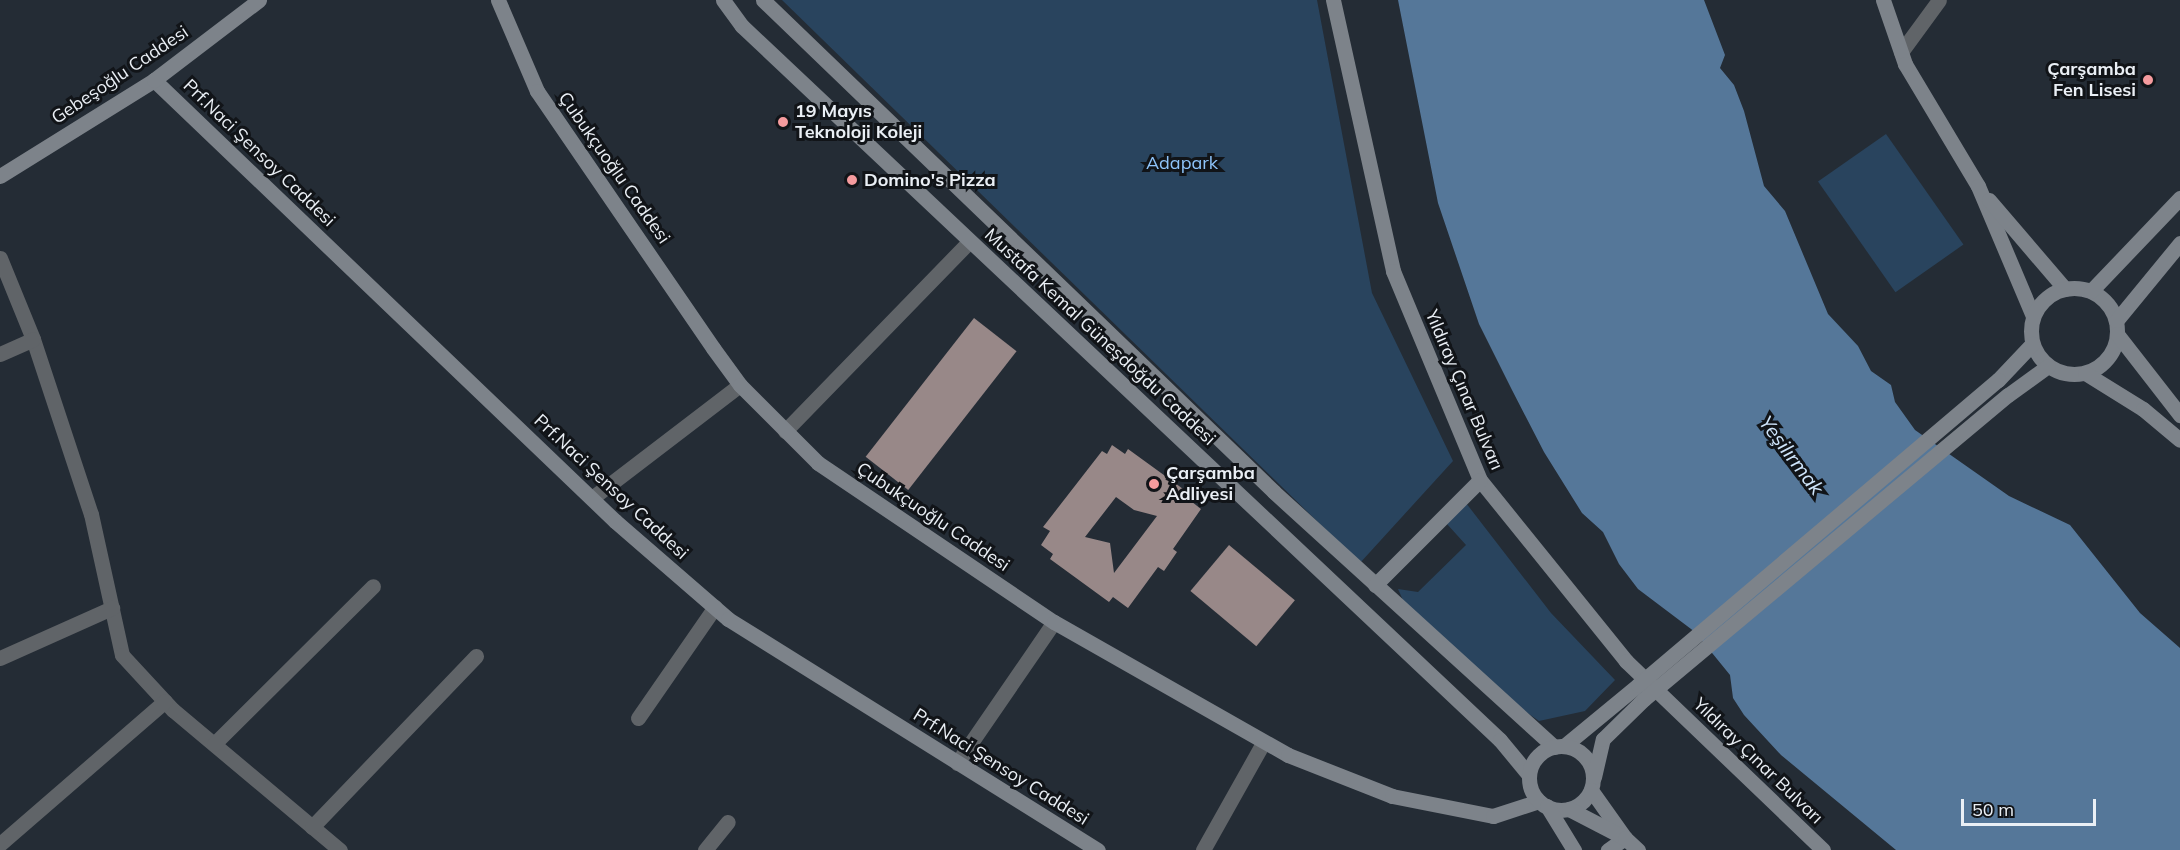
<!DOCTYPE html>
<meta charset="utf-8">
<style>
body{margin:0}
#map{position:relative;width:2180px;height:850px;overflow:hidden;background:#242c35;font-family:Mulish,sans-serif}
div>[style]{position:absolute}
.green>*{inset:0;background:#29445e;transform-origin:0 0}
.water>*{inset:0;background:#579}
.building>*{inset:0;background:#988888;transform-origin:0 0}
.street>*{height:15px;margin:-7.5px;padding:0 7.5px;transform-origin:7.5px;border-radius:7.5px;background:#606468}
.secondary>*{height:15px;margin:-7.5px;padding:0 7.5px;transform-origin:7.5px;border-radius:7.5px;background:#7d838a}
.secondary>.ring{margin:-7.5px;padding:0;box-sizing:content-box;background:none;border:15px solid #7d838a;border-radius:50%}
.secondary-bridge>*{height:15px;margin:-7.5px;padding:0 7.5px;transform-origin:7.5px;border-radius:7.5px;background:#7d838a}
.dots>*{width:16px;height:16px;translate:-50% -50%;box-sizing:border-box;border:3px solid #111418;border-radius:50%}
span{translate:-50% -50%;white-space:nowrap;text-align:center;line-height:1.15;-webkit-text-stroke:6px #111418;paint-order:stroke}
.poi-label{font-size:18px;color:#eaeff5;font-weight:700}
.right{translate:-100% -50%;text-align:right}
.left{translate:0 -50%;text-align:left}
.street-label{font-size:18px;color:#eaeff5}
.park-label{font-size:18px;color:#8ec4fa}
.water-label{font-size:20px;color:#cfe5fb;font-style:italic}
.scale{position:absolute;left:1961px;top:799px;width:135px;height:27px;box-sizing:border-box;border:3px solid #eaeff5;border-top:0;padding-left:8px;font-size:18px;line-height:21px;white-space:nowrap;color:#eaeff5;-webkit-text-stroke:4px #111418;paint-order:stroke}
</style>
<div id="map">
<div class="green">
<div style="clip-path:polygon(782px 0,1317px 0,1372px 293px,1453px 461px,1360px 563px)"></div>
<div style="left:1886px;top:134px;width:135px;height:83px;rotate:55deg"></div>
<div style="clip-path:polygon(1466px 503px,1551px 613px,1615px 680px,1585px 711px,1539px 721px,1505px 697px,1406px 607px,1398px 589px,1418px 592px,1466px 545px,1447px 524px)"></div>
</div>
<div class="water">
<div style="clip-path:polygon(1398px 0,1704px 0,1725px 55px,1720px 68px,1734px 85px,1744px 111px,1764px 186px,1785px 211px,1828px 314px,1858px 346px,1871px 371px,1891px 385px,1895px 402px,1915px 430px,2009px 496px,2070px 525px,2140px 613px,2180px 648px,2180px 850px,1896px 850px,1781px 755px,1744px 715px,1733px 698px,1730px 675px,1695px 632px,1638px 589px,1619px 564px,1603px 532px,1582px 513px,1544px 452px,1512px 390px,1479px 324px,1438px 203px)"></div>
</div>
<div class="building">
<div style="left:974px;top:318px;width:54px;height:176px;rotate:38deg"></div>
<div style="clip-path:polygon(evenodd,1112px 445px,1125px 454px,1128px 449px,1190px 494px,1187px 498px,1201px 509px,1173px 549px,1177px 552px,1164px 571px,1158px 567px,1128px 608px,1113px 597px,1109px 602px,1050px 559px,1053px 554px,1041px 545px,1050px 531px,1043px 527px,1102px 451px,1107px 454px,1112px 445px,1116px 497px,1134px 510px,1157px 516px,1114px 573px,1110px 543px,1085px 537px,1116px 497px)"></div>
<div style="left:1229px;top:545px;width:86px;height:60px;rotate:40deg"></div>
</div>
<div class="street">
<div style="left:1901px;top:52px;width:64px;rotate:-53.8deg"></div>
<div style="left:0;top:258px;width:87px;rotate:67.8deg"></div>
<div style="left:33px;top:339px;width:184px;rotate:71.7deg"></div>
<div style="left:91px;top:514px;width:144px;rotate:77.6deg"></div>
<div style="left:122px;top:655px;width:75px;rotate:47.2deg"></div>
<div style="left:173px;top:710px;width:218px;rotate:40deg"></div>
<div style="left:0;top:354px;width:36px;rotate:-24deg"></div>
<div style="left:785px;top:431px;width:265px;rotate:-45.8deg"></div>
<div style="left:592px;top:498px;width:186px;rotate:-37.4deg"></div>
<div style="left:0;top:658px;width:123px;rotate:-24.1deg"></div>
<div style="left:638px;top:718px;width:135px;rotate:-55.3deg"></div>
<div style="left:214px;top:744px;width:224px;rotate:-44.8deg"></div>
<div style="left:957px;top:763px;width:171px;rotate:-55.5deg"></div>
<div style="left:312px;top:827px;width:237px;rotate:-46.2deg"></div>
<div style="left:0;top:844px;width:218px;rotate:-40.9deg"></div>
<div style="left:705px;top:850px;width:36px;rotate:-51deg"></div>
<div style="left:1203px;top:850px;width:123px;rotate:-60.7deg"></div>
</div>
<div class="secondary">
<div style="left:498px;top:0;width:99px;rotate:66.8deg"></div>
<div style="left:537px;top:91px;width:311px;rotate:55.6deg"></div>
<div style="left:713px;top:348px;width:46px;rotate:53.9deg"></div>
<div style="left:740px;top:385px;width:110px;rotate:45deg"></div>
<div style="left:818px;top:463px;width:285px;rotate:34deg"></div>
<div style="left:1054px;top:622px;width:269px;rotate:29.6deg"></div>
<div style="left:1288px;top:755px;width:112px;rotate:21.5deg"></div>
<div style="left:1392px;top:796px;width:103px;rotate:11.2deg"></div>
<div style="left:1493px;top:816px;width:48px;rotate:-18.1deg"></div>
<div style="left:723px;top:0;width:32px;rotate:54deg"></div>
<div style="left:742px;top:26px;width:1041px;rotate:43.29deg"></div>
<div style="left:1500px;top:740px;width:45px;rotate:50.4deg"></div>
<div style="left:763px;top:0;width:709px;rotate:43.91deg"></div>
<div style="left:1274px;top:492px;width:379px;rotate:42.3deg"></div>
<div style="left:1333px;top:0;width:278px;rotate:77.5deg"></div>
<div style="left:1393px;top:271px;width:226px;rotate:67.4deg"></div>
<div style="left:1480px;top:480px;width:233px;rotate:51.1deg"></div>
<div style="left:1626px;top:661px;width:273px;rotate:43.8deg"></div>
<div style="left:1883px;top:0;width:68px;rotate:71deg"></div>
<div style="left:1905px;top:64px;width:142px;rotate:59.1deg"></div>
<div style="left:1978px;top:186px;width:141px;rotate:67.1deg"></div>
<div style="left:154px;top:80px;width:638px;rotate:43.73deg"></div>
<div style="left:615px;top:521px;width:150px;rotate:40.9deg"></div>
<div style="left:728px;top:619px;width:436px;rotate:32deg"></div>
<div style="left:0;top:176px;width:181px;rotate:-31.9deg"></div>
<div style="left:154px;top:80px;width:132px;rotate:-37.3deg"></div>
<div style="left:1989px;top:200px;width:117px;rotate:49.5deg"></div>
<div class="ring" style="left:2031px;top:288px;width:71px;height:71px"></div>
<div style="left:2091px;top:291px;width:129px;rotate:-46.3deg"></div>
<div style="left:2116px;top:321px;width:101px;rotate:-50.6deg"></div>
<div style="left:2117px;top:334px;width:103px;rotate:52.1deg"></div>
<div style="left:2085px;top:373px;width:68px;rotate:31.8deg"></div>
<div style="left:2143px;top:409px;width:48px;rotate:40deg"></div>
<div style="left:1998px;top:380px;width:50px;rotate:-46.6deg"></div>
<div style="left:2008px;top:395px;width:49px;rotate:-35.9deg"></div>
<div style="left:1375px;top:585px;width:148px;rotate:-45deg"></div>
<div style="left:1564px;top:746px;width:96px;rotate:-39.5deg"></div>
<div class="ring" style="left:1529px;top:746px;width:49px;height:49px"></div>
<div style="left:1594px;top:777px;width:39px;rotate:-77deg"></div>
<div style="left:1603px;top:739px;width:57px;rotate:-44.3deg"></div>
<div style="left:1591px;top:790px;width:59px;rotate:54.7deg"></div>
<div style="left:1625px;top:838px;width:21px;rotate:145deg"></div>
<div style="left:1547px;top:806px;width:52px;rotate:58.5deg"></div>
<div style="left:1569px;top:809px;width:63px;rotate:27.4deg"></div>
<div style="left:1625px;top:838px;width:18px;rotate:43deg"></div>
</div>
<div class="secondary-bridge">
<div style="left:1638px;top:685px;width:472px;rotate:-40.3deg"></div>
<div style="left:1644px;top:699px;width:474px;rotate:-39.9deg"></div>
</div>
<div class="dots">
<div style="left:2148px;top:80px;background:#f59b9e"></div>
<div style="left:783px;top:122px;background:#f59b9e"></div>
<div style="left:852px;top:180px;background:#f59b9e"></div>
<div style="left:1154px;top:484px;background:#f59b9e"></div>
</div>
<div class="poi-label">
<span class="right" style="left:2136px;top:80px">Çarşamba<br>Fen Lisesi</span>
<span class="left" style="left:795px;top:122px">19 Mayıs<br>Teknoloji Koleji</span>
<span class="left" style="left:864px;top:180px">Domino's Pizza</span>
<span class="left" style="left:1166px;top:484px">Çarşamba<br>Adliyesi</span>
</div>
<div class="street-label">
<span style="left:120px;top:75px;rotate:-34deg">Gebeşoğlu Caddesi</span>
<span style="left:259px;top:153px;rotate:44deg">Prf.Naci Şensoy Caddesi</span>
<span style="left:614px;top:168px;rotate:55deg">Çubukçuoğlu Caddesi</span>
<span style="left:1100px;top:337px;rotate:43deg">Mustafa Kemal Güneşdoğdu Caddesi</span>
<span style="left:1464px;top:390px;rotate:67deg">Yıldıray Çınar Bulvarı</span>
<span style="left:611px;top:487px;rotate:43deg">Prf.Naci Şensoy Caddesi</span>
<span style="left:933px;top:517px;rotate:34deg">Çubukçuoğlu Caddesi</span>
<span style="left:1758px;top:761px;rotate:44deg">Yıldıray Çınar Bulvarı</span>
<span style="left:1001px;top:767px;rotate:32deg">Prf.Naci Şensoy Caddesi</span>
</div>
<div class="park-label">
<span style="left:1182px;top:163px">Adapark</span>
</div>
<div class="water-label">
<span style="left:1792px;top:455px;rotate:53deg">Yeşilırmak</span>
</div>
<div class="scale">50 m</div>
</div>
